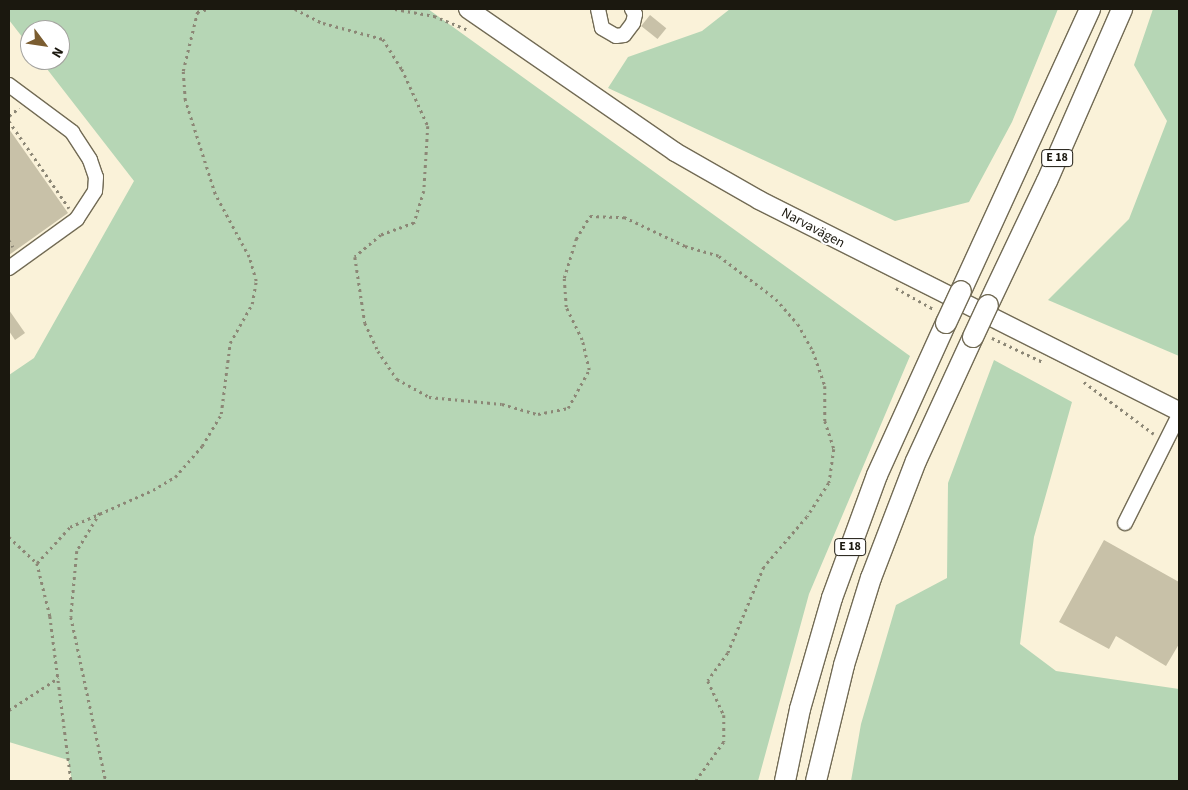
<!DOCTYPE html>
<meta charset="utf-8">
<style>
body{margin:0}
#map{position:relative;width:1188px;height:790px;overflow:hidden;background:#faf2d9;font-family:"Source Sans 3",sans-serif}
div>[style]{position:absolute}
.green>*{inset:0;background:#b6d6b5}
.building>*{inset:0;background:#c8c1a8;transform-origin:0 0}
.path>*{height:2.5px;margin-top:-1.25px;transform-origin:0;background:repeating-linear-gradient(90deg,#8c8776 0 2.5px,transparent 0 6.5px)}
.roads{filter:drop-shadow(1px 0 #726b55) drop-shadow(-1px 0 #726b55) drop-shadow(0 1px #726b55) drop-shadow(0 -1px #726b55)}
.minor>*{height:14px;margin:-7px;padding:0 7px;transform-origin:7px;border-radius:7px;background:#fff}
.major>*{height:18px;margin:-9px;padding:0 9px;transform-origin:9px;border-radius:9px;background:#fff}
.highway>*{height:20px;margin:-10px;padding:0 10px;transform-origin:10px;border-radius:10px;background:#fff}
.bridges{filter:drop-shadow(1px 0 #726b55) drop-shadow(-1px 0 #726b55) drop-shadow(0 1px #726b55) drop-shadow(0 -1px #726b55)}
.highway-bridge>*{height:20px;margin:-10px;padding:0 10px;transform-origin:10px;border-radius:10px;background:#fff}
span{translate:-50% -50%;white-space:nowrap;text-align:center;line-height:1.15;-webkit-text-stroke:4.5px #fff;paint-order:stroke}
.shield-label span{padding:1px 4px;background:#fff;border:1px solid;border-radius:4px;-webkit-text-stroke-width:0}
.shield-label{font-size:12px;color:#1b180f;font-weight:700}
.street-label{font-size:14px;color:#1b180f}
.frame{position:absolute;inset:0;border:10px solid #1b180f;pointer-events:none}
.north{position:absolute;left:20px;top:20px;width:50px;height:50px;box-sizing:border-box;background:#fff;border:1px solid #a4a39f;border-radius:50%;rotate:121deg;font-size:14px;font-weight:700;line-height:20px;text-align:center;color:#1b180f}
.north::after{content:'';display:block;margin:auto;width:18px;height:22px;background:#7b5d31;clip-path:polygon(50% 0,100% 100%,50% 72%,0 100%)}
</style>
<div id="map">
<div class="green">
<div style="clip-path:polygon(9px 9px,428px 9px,910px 356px,809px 594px,758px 781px,72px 781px,68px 760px,9px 742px,9px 375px,34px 358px,134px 181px,40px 60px,60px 60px,60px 30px,30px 30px,30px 47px,9px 20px)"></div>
<div style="clip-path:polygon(730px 9px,1058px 9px,1012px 122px,969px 202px,895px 221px,608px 88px,628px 57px,702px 31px)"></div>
<div style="clip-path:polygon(1153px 9px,1179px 9px,1179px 356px,1048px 300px,1129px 219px,1167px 121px,1134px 65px)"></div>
<div style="clip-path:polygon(994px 360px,1072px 402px,1034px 537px,1020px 644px,1056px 671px,1179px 689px,1179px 781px,851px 781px,861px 724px,896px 605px,947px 578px,948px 483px)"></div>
</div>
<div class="building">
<div style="left:650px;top:15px;width:21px;height:14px;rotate:39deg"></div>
<div style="clip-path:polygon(9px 129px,68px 213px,9px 255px)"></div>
<div style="clip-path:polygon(9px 310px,25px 333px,15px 340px,9px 331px)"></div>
<div style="clip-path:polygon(1104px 540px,1179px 582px,1179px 644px,1166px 666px,1116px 636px,1109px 649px,1059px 622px)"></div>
</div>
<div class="path">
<div style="left:295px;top:9px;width:31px;rotate:27deg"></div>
<div style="left:323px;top:23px;width:62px;rotate:14.9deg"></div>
<div style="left:383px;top:39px;width:36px;rotate:58deg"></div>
<div style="left:402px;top:69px;width:63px;rotate:65.5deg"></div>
<div style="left:428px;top:126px;width:65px;rotate:93.5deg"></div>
<div style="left:424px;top:191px;width:34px;rotate:107deg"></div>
<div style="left:414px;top:223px;width:35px;rotate:160deg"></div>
<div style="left:381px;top:235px;width:34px;rotate:140deg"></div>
<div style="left:355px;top:257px;width:67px;rotate:81.4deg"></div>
<div style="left:365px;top:323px;width:31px;rotate:65deg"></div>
<div style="left:378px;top:351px;width:34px;rotate:56deg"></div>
<div style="left:397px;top:379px;width:37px;rotate:29deg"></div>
<div style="left:429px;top:397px;width:73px;rotate:5.5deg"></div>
<div style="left:502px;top:404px;width:37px;rotate:16deg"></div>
<div style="left:538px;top:414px;width:31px;rotate:-11deg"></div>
<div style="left:568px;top:408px;width:43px;rotate:-61.1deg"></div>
<div style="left:589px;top:370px;width:31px;rotate:-103deg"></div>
<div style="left:582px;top:340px;width:37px;rotate:-116deg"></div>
<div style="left:566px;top:307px;width:29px;rotate:-94deg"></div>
<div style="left:564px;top:278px;width:41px;rotate:-72.9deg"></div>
<div style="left:576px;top:239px;width:27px;rotate:-59deg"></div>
<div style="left:590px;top:216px;width:34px;rotate:2deg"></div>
<div style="left:624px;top:217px;width:68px;rotate:25.4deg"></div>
<div style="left:685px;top:246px;width:35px;rotate:16deg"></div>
<div style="left:719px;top:256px;width:71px;rotate:37deg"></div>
<div style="left:776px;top:299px;width:33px;rotate:49deg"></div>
<div style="left:798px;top:324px;width:31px;rotate:61deg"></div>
<div style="left:813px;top:351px;width:37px;rotate:71deg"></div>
<div style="left:825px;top:386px;width:35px;rotate:90deg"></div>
<div style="left:825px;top:421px;width:29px;rotate:72deg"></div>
<div style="left:834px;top:449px;width:34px;rotate:98deg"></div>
<div style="left:829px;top:483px;width:40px;rotate:122.9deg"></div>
<div style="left:807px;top:517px;width:66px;rotate:130.7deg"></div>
<div style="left:764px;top:567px;width:93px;rotate:112.7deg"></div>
<div style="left:728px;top:653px;width:34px;rotate:126deg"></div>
<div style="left:708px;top:681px;width:38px;rotate:65deg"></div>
<div style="left:724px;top:715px;width:27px;rotate:90deg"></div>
<div style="left:724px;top:742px;width:48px;rotate:125.7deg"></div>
<div style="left:341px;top:9px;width:26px"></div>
<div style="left:395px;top:9px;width:40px;rotate:10deg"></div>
<div style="left:434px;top:16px;width:35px;rotate:22deg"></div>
<div style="left:197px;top:12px;width:11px;rotate:-15deg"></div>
<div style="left:9px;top:116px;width:13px;rotate:-39deg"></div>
<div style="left:9px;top:121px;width:106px;rotate:55.4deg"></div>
<div style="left:9px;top:240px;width:8px;rotate:60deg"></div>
<div style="left:896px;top:288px;width:45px;rotate:29.4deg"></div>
<div style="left:992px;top:338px;width:56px;rotate:25.2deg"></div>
<div style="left:1084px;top:382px;width:87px;rotate:36.6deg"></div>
<div style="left:100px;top:513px;width:44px;rotate:121.2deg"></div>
<div style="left:77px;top:551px;width:66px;rotate:95.2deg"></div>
<div style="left:71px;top:617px;width:168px;rotate:78deg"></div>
<div style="left:9px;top:537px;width:38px;rotate:43deg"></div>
<div style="left:37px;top:563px;width:55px;rotate:76.2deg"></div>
<div style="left:50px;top:616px;width:166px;rotate:82.7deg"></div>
<div style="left:37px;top:563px;width:49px;rotate:-47.5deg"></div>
<div style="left:70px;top:527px;width:91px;rotate:-24deg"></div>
<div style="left:153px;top:490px;width:26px;rotate:-31deg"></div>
<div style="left:175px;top:477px;width:41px;rotate:-48.9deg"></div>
<div style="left:202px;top:446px;width:37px;rotate:-59deg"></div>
<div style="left:221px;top:414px;width:72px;rotate:-82.8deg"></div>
<div style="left:230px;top:343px;width:45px;rotate:-60.6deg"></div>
<div style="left:252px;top:304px;width:23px;rotate:-80deg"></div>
<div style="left:256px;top:281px;width:25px;rotate:-106deg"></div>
<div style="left:249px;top:257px;width:72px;rotate:-118.4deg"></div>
<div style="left:215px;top:194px;width:99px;rotate:-107.7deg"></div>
<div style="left:185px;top:100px;width:29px;rotate:-94deg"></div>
<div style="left:183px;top:71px;width:64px;rotate:-76.4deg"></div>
<div style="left:9px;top:710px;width:59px;rotate:-33.1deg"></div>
</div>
<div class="roads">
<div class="minor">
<div style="left:598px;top:9px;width:19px;rotate:78deg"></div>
<div style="left:602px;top:28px;width:16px;rotate:30deg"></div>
<div style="left:616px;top:36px;width:8px;rotate:-7deg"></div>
<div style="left:624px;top:35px;width:15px;rotate:-53deg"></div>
<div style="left:633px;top:23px;width:9px;rotate:-77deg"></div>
<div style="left:635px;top:14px;width:6px;rotate:-121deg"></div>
<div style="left:9px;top:85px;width:79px;rotate:36.7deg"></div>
<div style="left:72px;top:132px;width:33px;rotate:57deg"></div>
<div style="left:90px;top:160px;width:18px;rotate:71deg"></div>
<div style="left:96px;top:177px;width:14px;rotate:94deg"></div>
<div style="left:95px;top:191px;width:33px;rotate:123deg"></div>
<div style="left:77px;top:219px;width:84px;rotate:144.2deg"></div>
<div style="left:1125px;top:523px;width:121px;rotate:-63.4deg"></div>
</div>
<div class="major">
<div style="left:468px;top:9px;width:252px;rotate:34.6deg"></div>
<div style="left:675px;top:152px;width:97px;rotate:29.7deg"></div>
<div style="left:759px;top:200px;width:470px;rotate:26.7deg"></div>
</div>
<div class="highway">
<div style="left:961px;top:291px;width:310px;rotate:-65.4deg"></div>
<div style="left:988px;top:305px;width:137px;rotate:-64.6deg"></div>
<div style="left:1047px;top:181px;width:188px;rotate:-66.4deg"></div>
<div style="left:785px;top:781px;width:74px;rotate:-78.2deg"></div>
<div style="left:800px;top:709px;width:116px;rotate:-73.9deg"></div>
<div style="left:832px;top:598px;width:131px;rotate:-69.9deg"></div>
<div style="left:877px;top:475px;width:167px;rotate:-65.6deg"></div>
<div style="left:816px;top:781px;width:119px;rotate:-76.4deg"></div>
<div style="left:844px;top:665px;width:91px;rotate:-72.8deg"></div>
<div style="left:871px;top:578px;width:125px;rotate:-69deg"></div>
<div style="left:916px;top:461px;width:136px;rotate:-65.3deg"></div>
</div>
</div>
<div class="bridges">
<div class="highway-bridge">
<div style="left:946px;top:323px;width:35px;rotate:-65deg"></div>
<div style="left:973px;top:337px;width:35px;rotate:-65deg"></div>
</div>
</div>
<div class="shield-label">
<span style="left:1057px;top:158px">E 18</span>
<span style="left:850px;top:547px">E 18</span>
</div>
<div class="street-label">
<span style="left:813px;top:228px;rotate:28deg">Narvavägen</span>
</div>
<div class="frame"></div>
<div class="north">N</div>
</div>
